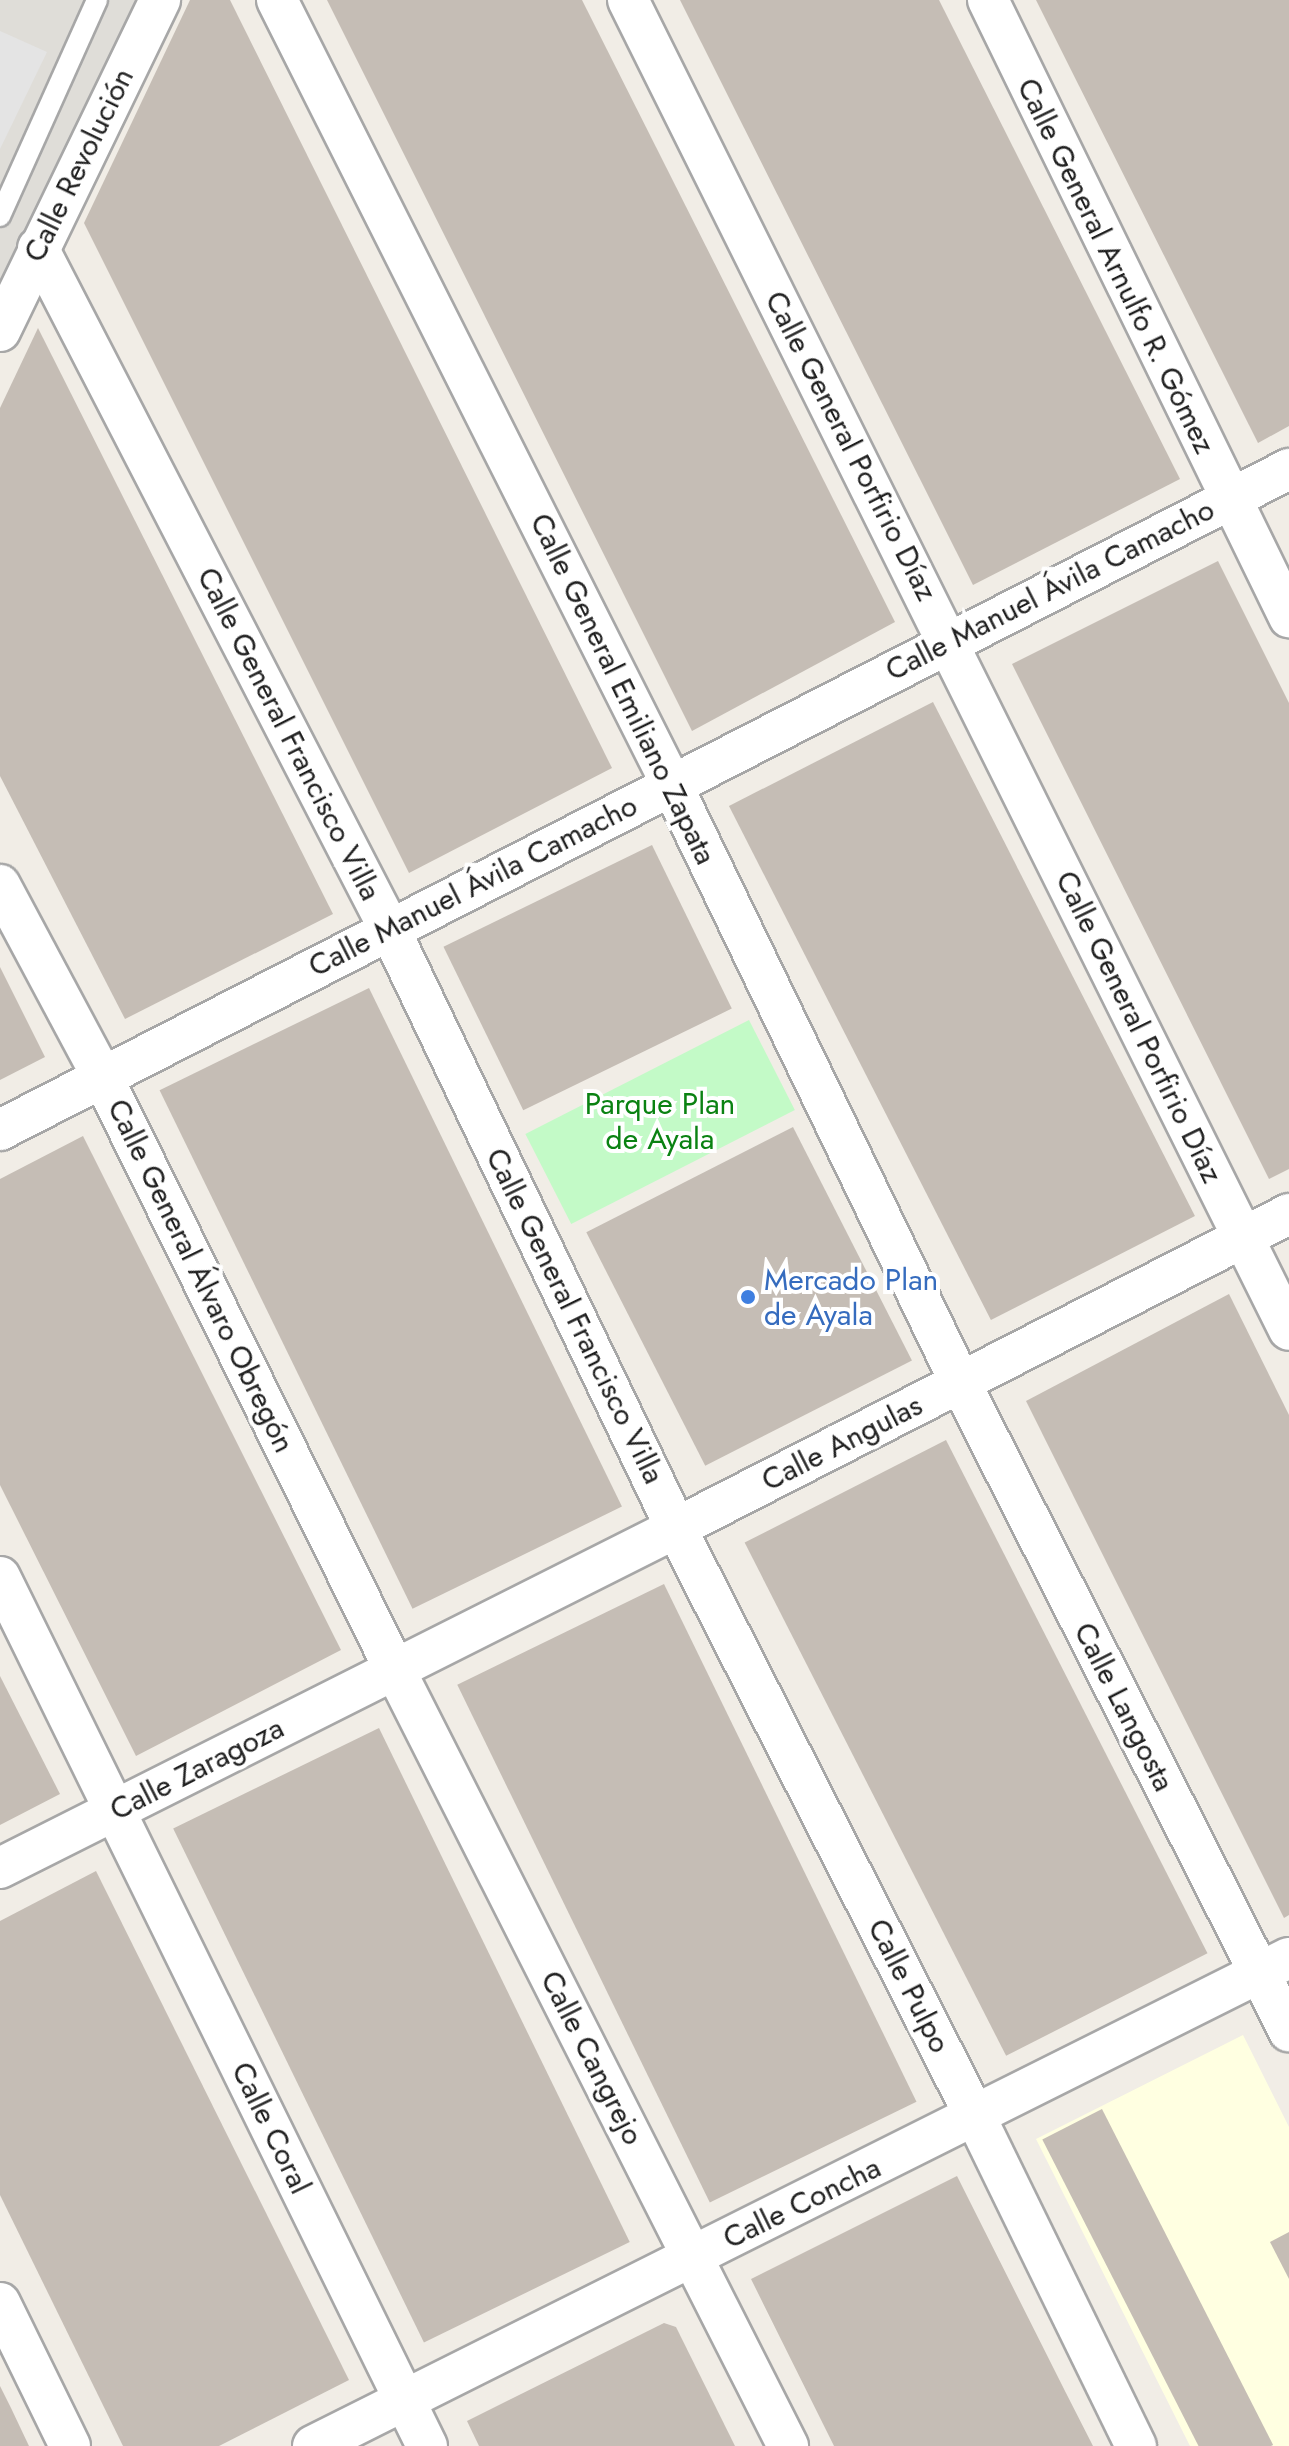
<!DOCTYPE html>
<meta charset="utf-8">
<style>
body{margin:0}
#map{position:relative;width:1289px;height:2446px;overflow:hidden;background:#f1ede6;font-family:Jost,sans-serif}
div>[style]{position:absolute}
.education>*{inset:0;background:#ffffe1}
.airport>*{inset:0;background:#dfddd8}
.park>*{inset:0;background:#c3fac7;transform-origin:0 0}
.parking>*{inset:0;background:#e4e4e4}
.building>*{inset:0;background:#c5bdb5;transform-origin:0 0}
.roads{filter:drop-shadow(2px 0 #a7a7a7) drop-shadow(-2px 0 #a7a7a7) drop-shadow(0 2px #a7a7a7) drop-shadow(0 -2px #a7a7a7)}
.service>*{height:20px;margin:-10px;padding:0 10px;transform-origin:10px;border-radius:10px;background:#fff}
.minor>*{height:40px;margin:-20px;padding:0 20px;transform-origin:20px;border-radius:20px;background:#fff}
.dots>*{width:22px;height:22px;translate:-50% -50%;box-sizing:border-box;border:4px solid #fff;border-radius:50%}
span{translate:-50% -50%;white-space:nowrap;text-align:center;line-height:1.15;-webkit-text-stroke:8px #fff;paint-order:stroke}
.street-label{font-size:30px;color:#202020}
.park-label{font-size:30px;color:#0a8212}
.shop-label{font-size:30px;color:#366cbe}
.left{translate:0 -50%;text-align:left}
</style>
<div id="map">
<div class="education">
<div style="clip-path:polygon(1243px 2035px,1289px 2127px,1289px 2446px,1190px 2446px,1036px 2139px)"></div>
</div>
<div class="airport">
<div style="clip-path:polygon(0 0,141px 0,0 297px)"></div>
</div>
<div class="park">
<div style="left:749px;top:1020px;width:101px;height:251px;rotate:63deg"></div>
</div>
<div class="parking">
<div style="clip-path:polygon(0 31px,47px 52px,0 149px)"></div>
</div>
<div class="building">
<div style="clip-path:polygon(190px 0,230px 0,612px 768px,409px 873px,84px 223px)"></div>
<div style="clip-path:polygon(327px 0,582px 0,895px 622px,692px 731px)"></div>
<div style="clip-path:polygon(680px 0,939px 0,1180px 479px,973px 585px)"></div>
<div style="clip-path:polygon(1036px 0,1289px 0,1289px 426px,1258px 443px)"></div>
<div style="clip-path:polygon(38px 328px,333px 914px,125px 1019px,0 776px,0 408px)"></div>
<div style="clip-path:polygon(1218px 561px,1289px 703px,1289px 1169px,1269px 1179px,1012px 664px)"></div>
<div style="left:933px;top:702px;width:577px;height:229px;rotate:63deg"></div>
<div style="left:652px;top:845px;width:182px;height:232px;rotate:64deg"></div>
<div style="clip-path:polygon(0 967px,45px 1057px,0 1080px)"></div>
<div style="left:369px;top:988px;width:577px;height:233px;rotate:64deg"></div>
<div style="left:793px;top:1127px;width:262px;height:232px;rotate:63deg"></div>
<div style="clip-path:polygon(83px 1136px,341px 1650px,136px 1756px,0 1485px,0 1179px)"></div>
<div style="clip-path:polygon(1229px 1294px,1289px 1415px,1289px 1915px,1284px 1918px,1026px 1401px)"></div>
<div style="left:946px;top:1440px;width:576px;height:226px;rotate:63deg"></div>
<div style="left:664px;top:1584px;width:576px;height:230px;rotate:64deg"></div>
<div style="clip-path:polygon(0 1676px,60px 1794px,0 1825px)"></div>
<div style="left:379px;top:1728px;width:572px;height:229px;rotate:64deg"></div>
<div style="clip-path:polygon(96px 1871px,349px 2380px,219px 2446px,123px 2446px,0 2195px,0 1921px)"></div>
<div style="left:1102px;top:2109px;width:377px;height:67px;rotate:63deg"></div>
<div style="clip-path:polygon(957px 2176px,1066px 2393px,1093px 2446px,834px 2446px,751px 2279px)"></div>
<div style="clip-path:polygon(1289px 2232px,1289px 2279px,1270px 2242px)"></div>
<div style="clip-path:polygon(664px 2323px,676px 2327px,735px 2446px,479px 2446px,467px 2421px)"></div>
<div style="clip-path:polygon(0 2386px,11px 2408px,29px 2446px,0 2446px)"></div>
</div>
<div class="roads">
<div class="service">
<div style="left:0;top:216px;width:237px;rotate:-65.8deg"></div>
</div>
<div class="minor">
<div style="left:277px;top:0;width:877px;rotate:63.29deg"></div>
<div style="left:671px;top:783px;width:665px;rotate:64.24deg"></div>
<div style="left:960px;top:1382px;width:728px;rotate:63.12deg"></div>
<div style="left:628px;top:0;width:1485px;rotate:63.57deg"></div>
<div style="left:988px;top:0;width:687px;rotate:63.99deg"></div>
<div style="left:38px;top:248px;width:765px;rotate:62.7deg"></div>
<div style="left:389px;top:928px;width:665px;rotate:64.44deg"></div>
<div style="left:676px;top:1528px;width:662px;rotate:63.05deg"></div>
<div style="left:976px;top:2118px;width:365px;rotate:64deg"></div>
<div style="left:0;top:331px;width:368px;rotate:-64.2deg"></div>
<div style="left:0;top:885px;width:219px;rotate:61.9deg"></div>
<div style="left:103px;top:1078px;width:660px;rotate:63.75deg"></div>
<div style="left:395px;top:1670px;width:870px;rotate:63.14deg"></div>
<div style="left:0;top:1130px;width:1449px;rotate:-27.15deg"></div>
<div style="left:0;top:1577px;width:968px;rotate:63.83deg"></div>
<div style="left:0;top:1868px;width:757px;rotate:-26.7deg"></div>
<div style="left:676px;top:1528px;width:689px;rotate:-27.12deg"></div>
<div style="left:0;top:2303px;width:159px;rotate:63.9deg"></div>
<div style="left:313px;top:2446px;width:1091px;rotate:-26.57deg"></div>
</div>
</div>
<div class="dots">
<div style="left:748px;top:1297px;background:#3f7fe0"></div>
</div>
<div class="street-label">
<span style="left:79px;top:165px;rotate:-64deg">Calle Revolución</span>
<span style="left:1116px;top:266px;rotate:64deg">Calle General Arnulfo R. Gómez</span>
<span style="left:851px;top:446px;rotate:63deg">Calle General Porfirio Díaz</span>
<span style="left:1050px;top:590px;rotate:-27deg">Calle Manuel Ávila Camacho</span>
<span style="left:623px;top:689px;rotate:64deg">Calle General Emiliano Zapata</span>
<span style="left:289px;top:734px;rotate:63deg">Calle General Francisco Villa</span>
<span style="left:473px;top:886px;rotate:-27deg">Calle Manuel Ávila Camacho</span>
<span style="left:1139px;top:1027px;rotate:64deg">Calle General Porfirio Díaz</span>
<span style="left:201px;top:1276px;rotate:64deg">Calle General Álvaro Obregón</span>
<span style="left:575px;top:1316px;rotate:64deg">Calle General Francisco Villa</span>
<span style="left:842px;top:1443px;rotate:-27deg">Calle Angulas</span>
<span style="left:1124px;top:1707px;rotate:63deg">Calle Langosta</span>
<span style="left:197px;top:1769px;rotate:-27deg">Calle Zaragoza</span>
<span style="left:909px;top:1986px;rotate:63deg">Calle Pulpo</span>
<span style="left:592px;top:2058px;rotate:63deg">Calle Cangrejo</span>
<span style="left:271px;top:2128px;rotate:64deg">Calle Coral</span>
<span style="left:802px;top:2203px;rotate:-26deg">Calle Concha</span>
</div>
<div class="park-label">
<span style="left:660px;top:1121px">Parque Plan<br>de Ayala</span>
</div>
<div class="shop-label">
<span class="left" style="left:764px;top:1297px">Mercado Plan<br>de Ayala</span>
</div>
</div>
